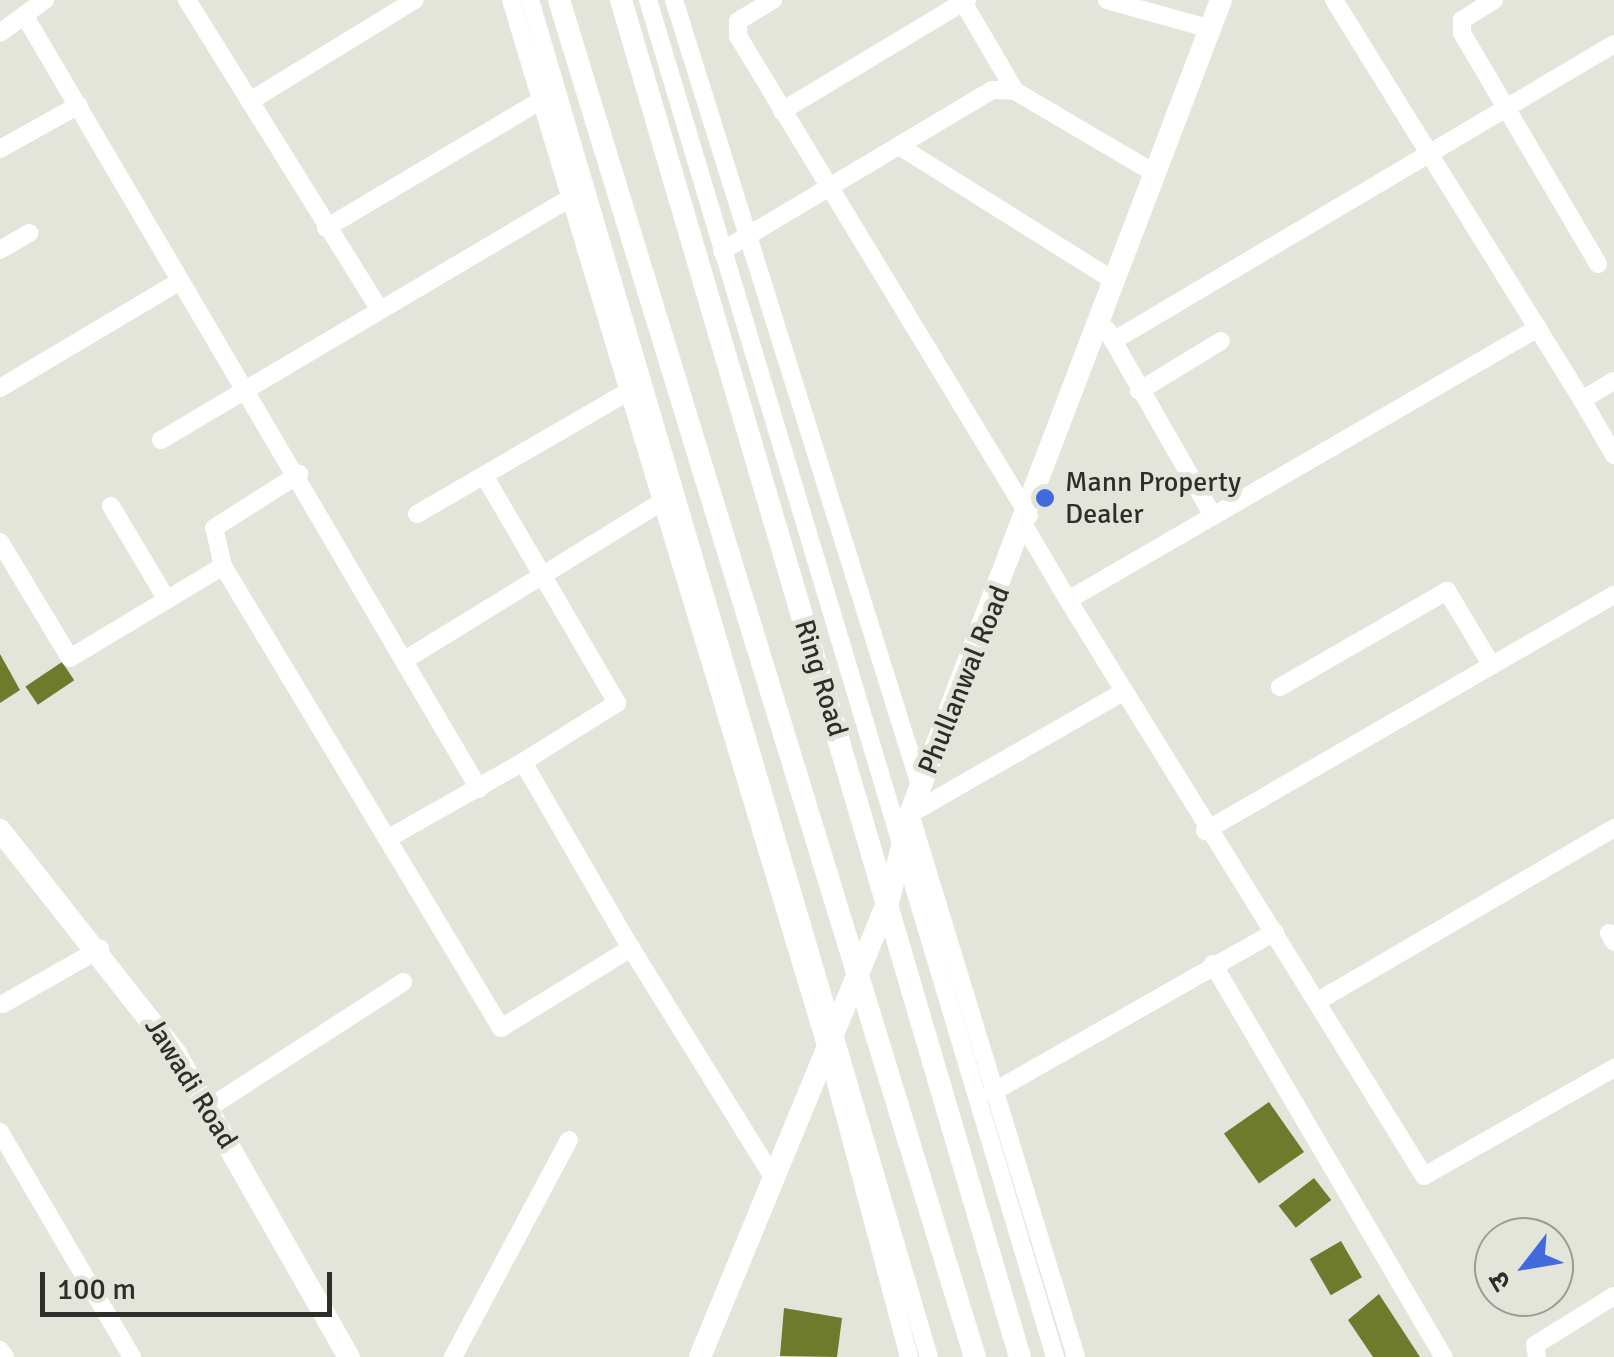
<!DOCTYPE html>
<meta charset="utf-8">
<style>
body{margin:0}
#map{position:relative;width:1614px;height:1357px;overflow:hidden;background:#e3e5db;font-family:Signika,"Noto Sans Devanagari",sans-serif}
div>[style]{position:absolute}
.building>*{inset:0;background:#6e7a2c;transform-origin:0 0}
.minor>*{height:18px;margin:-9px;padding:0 9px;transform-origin:9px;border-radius:9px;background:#fff}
.tertiary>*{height:22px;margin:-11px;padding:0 11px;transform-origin:11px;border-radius:11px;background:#fff}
.dots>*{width:28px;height:28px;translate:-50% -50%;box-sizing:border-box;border:5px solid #e3e5db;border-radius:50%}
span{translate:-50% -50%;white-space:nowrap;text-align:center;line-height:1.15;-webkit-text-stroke:10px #e3e5db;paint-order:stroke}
.poi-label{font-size:28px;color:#2e2f2b}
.left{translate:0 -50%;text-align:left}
.street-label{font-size:28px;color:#2e2f2b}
.north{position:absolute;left:1474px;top:1217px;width:100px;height:100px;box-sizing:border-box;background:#e3e5db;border:2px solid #9b9c95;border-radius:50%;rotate:239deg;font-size:28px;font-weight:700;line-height:40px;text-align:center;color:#2e2f2b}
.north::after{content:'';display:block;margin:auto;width:35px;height:45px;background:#436adc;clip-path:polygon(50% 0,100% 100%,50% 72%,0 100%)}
.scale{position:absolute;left:40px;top:1272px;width:292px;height:45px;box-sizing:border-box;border:5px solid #2e2f2b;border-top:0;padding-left:12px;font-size:30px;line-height:35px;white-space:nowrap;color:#2e2f2b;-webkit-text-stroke:8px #e3e5db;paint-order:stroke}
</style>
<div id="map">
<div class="building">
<div style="clip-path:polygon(0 654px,20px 690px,0 703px)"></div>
<div style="left:62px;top:662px;width:22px;height:44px;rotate:56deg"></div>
<div style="left:1269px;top:1102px;width:61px;height:55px;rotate:55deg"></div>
<div style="left:1314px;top:1178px;width:28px;height:45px;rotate:52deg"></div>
<div style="left:1341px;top:1241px;width:42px;height:36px;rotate:60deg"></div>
<div style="clip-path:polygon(1379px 1294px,1420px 1357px,1373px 1357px,1348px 1320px)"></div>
<div style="clip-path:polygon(784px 1308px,842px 1318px,837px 1357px,780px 1356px)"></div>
</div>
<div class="minor">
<div style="left:187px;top:0;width:363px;rotate:58.1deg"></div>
<div style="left:511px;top:0;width:1091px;rotate:73.23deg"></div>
<div style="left:826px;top:1045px;width:323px;rotate:75.1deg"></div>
<div style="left:530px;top:0;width:1414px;rotate:73.62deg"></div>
<div style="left:648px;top:0;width:1417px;rotate:73.3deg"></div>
<div style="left:674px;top:0;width:826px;rotate:72.6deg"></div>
<div style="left:773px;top:0;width:41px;rotate:149deg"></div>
<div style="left:738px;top:21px;width:15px;rotate:90deg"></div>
<div style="left:738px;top:36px;width:561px;rotate:58.77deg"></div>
<div style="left:1107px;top:0;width:108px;rotate:15.6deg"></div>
<div style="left:1334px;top:0;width:471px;rotate:58.2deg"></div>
<div style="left:1582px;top:400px;width:37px;rotate:-31deg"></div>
<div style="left:1494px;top:0;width:38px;rotate:148deg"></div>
<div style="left:1462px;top:20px;width:13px;rotate:90deg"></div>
<div style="left:1462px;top:33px;width:268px;rotate:59.5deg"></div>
<div style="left:963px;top:2px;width:103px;rotate:59.7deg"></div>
<div style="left:26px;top:18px;width:894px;rotate:59.56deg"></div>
<div style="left:0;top:33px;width:56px;rotate:-36.3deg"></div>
<div style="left:250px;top:101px;width:193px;rotate:-31.5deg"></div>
<div style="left:782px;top:111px;width:216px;rotate:-31deg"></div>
<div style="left:899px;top:146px;width:254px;rotate:32.1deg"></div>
<div style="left:0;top:149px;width:90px;rotate:-29.1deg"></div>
<div style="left:326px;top:228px;width:261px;rotate:-30.7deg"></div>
<div style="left:0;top:250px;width:34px;rotate:-30deg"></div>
<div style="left:722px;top:251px;width:314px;rotate:-30.8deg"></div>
<div style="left:992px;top:90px;width:23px;rotate:2deg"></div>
<div style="left:1015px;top:91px;width:164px;rotate:30.5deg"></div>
<div style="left:1107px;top:330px;width:214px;rotate:60.3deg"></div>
<div style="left:1113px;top:341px;width:582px;rotate:-30.66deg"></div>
<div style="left:0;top:388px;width:209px;rotate:-30.7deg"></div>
<div style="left:1139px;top:391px;width:96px;rotate:-31.4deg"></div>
<div style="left:1582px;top:400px;width:64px;rotate:59.8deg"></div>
<div style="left:161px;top:440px;width:483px;rotate:-30.6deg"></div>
<div style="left:485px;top:477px;width:262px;rotate:59.7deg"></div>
<div style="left:617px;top:703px;width:111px;rotate:147.9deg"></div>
<div style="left:111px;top:506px;width:109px;rotate:59.2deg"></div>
<div style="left:417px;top:514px;width:245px;rotate:-30.1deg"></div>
<div style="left:1025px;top:527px;width:85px;rotate:59.5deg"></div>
<div style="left:1068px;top:600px;width:543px;rotate:-30.06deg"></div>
<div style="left:0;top:542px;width:135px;rotate:58.9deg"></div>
<div style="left:70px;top:658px;width:179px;rotate:-31deg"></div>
<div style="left:223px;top:566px;width:539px;rotate:58.96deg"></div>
<div style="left:501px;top:1028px;width:153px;rotate:-31.6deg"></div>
<div style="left:631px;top:948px;width:267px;rotate:58.2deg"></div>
<div style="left:223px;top:566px;width:39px;rotate:-103deg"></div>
<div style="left:214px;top:528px;width:101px;rotate:-32.4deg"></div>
<div style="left:1068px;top:600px;width:677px;rotate:58.28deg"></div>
<div style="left:1424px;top:1176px;width:219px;rotate:-29.6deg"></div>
<div style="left:408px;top:658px;width:298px;rotate:-31.6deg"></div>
<div style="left:1280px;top:687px;width:193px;rotate:-29.9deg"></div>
<div style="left:1447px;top:591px;width:87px;rotate:59deg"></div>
<div style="left:1205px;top:831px;width:472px;rotate:-30deg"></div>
<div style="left:387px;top:839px;width:156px;rotate:-29.5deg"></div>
<div style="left:523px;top:762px;width:215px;rotate:59.9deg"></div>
<div style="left:1609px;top:933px;width:10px;rotate:61deg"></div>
<div style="left:1213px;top:964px;width:456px;rotate:59.6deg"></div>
<div style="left:1318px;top:1001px;width:343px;rotate:-30.3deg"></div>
<div style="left:3px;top:1004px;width:112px;rotate:-29.6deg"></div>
<div style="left:993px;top:1092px;width:324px;rotate:-29.6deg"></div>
<div style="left:210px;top:1107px;width:230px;rotate:-32.9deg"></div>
<div style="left:0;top:1132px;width:261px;rotate:59.6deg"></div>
<div style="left:0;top:1350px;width:9px;rotate:54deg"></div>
<div style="left:453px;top:1357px;width:246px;rotate:-61.9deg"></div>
<div style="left:1076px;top:1357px;width:568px;rotate:-107deg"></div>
<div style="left:910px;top:814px;width:245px;rotate:-29.8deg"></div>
<div style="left:1537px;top:1357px;width:12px;rotate:-99deg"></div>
<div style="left:1535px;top:1345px;width:93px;rotate:-31.8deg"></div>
</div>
<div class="tertiary">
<div style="left:559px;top:0;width:1419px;rotate:72.96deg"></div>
<div style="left:621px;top:0;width:1414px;rotate:73.62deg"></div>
<div style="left:0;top:830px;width:285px;rotate:51.8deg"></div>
<div style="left:176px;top:1054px;width:349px;rotate:60.3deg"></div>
<div style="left:700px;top:1357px;width:495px;rotate:-67.6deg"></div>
<div style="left:889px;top:899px;width:88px;rotate:-76.1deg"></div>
<div style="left:910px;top:814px;width:871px;rotate:-69.09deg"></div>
</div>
<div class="dots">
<div style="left:1045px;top:498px;background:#436adc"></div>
</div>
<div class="poi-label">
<span class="left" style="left:1065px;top:498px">Mann Property<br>Dealer</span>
</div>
<div class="street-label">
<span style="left:821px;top:678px;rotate:73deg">Ring Road</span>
<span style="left:964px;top:680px;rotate:-68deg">Phullanwal Road</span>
<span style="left:191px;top:1083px;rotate:58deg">Jawadi Road</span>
</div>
<div class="north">उ</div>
<div class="scale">100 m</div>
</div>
